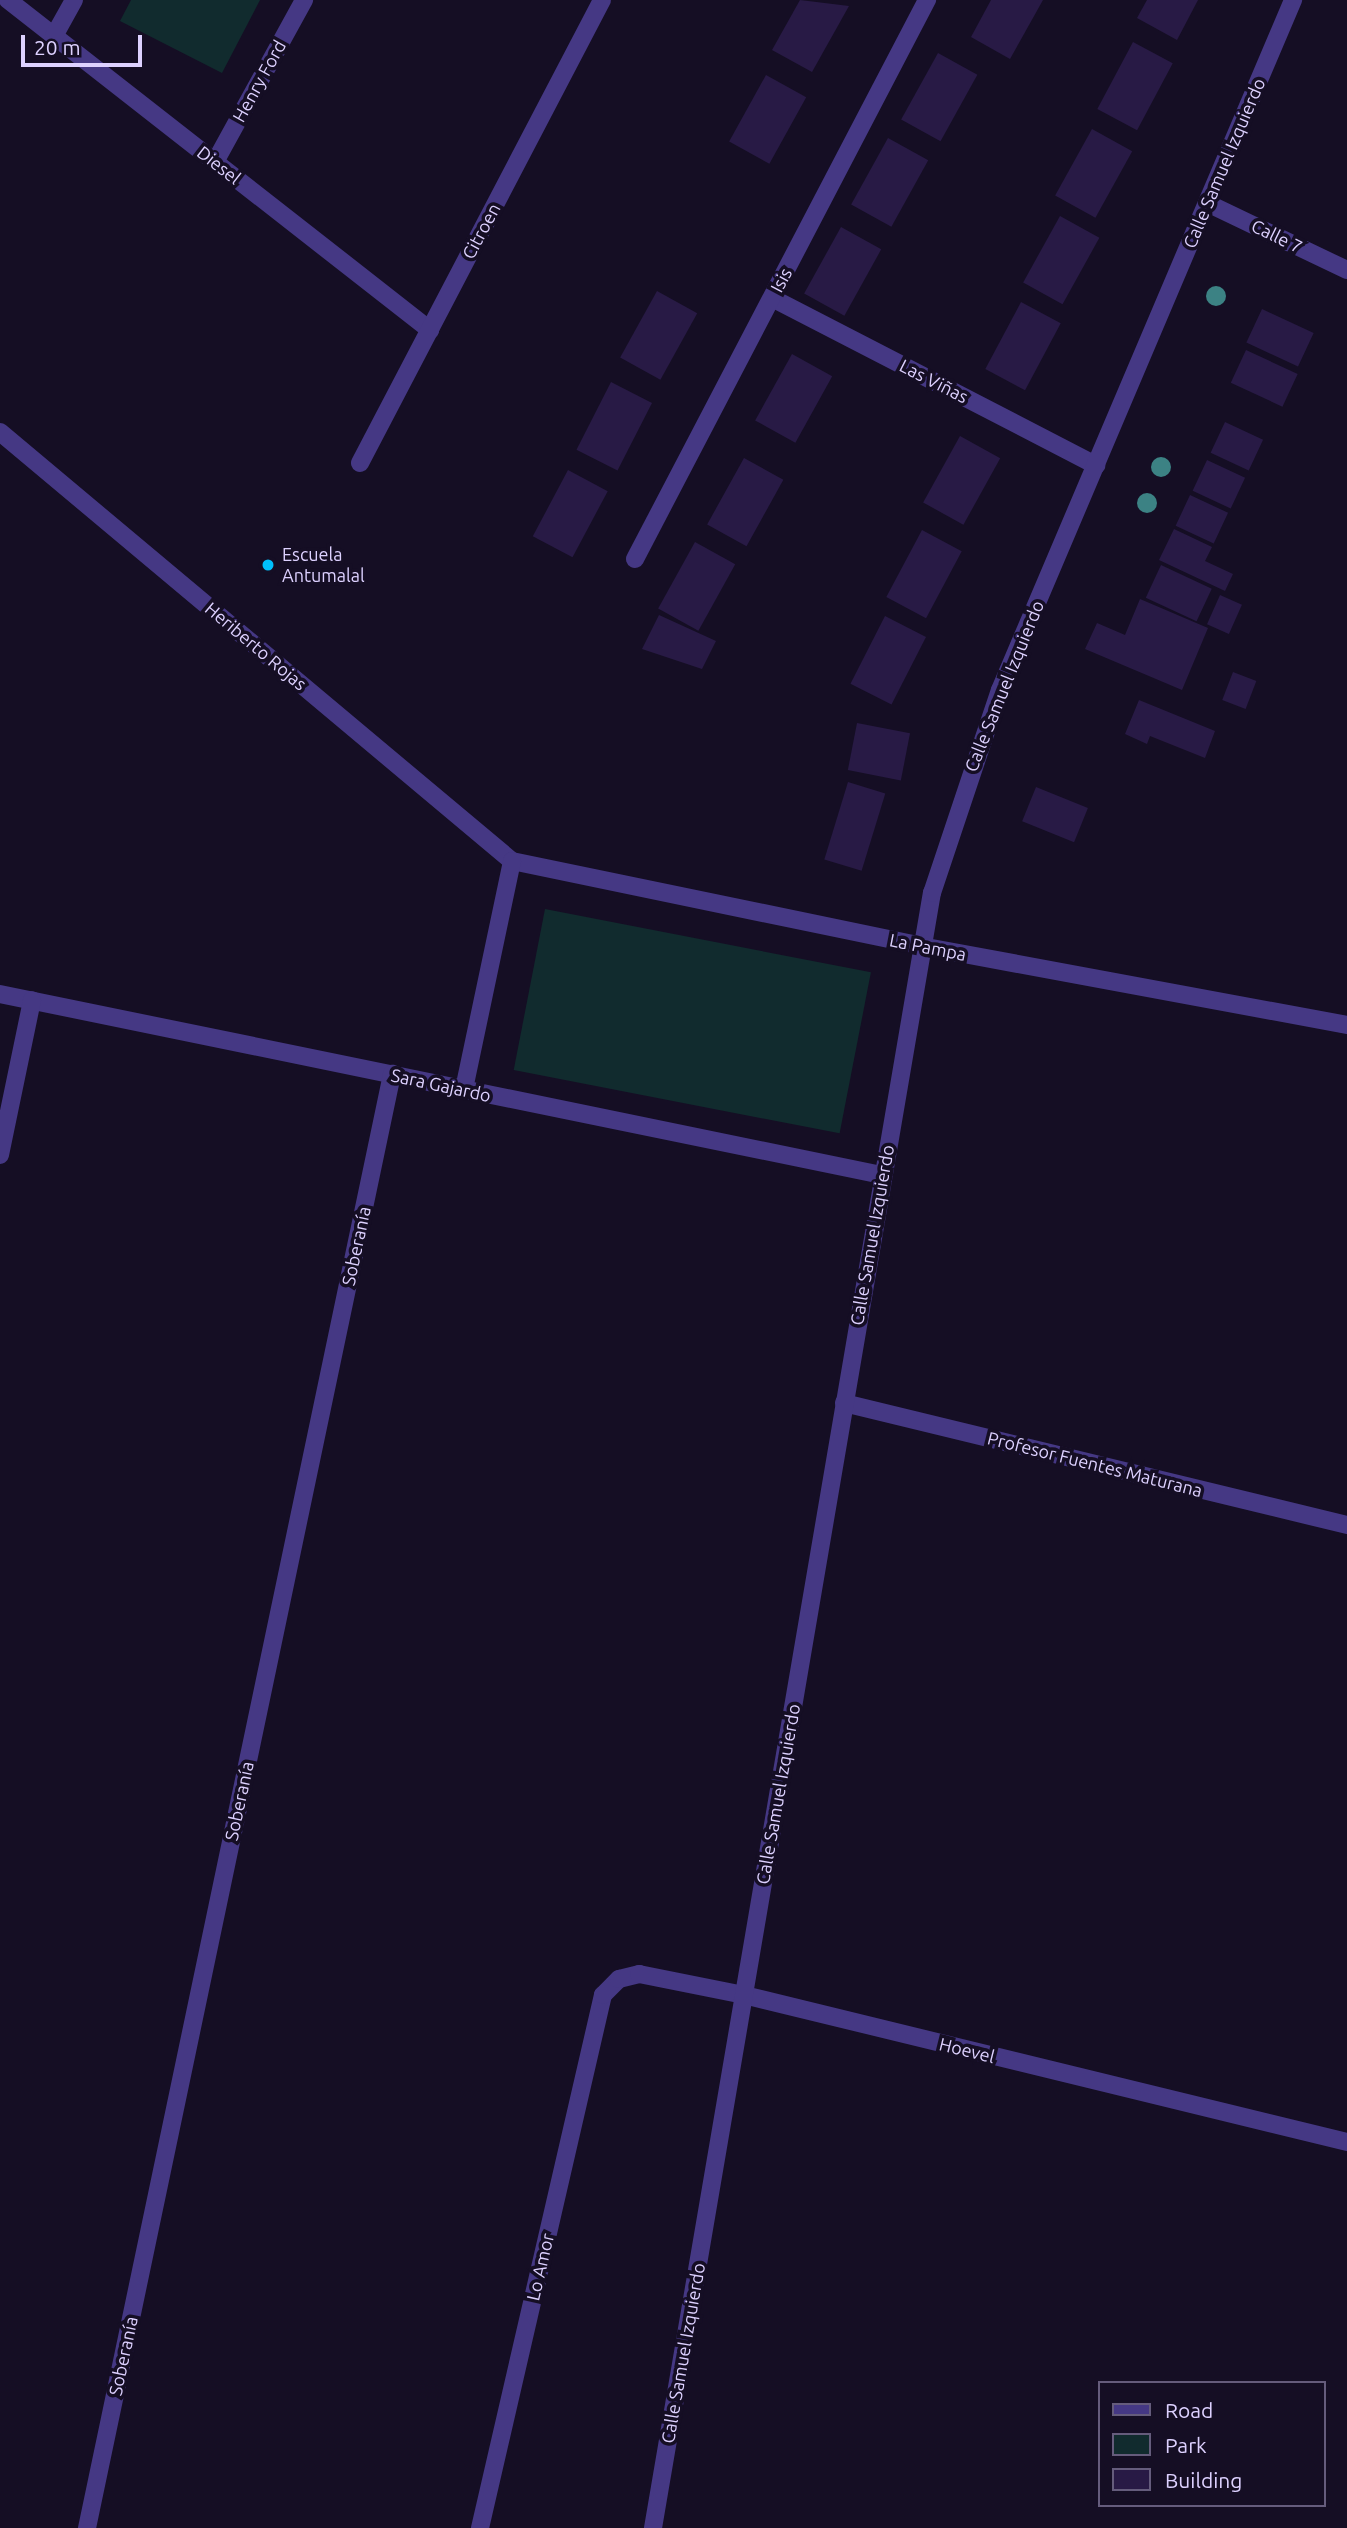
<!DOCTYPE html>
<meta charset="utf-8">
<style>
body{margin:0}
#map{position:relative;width:1347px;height:2528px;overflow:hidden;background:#150e24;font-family:Ubuntu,sans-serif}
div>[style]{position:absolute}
.green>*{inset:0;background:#112b2e;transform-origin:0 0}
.building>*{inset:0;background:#281a45;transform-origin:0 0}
.minor>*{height:18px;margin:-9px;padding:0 9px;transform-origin:9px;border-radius:9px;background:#453884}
.tertiary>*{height:18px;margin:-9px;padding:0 9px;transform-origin:9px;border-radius:9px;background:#453884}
.trees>*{width:20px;height:20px;margin:-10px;border-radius:50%;background:#3c8284}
.dots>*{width:19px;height:19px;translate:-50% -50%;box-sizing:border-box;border:4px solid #150e24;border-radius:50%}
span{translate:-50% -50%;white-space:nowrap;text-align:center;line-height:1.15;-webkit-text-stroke:7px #150e24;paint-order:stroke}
.street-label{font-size:18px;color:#ddd1ff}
.poi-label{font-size:18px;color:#ddd1ff}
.left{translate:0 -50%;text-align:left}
.legend{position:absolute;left:1098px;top:2381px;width:228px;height:126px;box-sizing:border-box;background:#150e24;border:2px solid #655c7c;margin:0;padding:9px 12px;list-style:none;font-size:21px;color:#ddd1ff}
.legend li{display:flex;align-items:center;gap:14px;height:35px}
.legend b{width:35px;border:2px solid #655c7c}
.scale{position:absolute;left:21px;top:35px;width:121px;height:32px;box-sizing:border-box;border:4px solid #ddd1ff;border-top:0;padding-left:9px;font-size:21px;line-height:24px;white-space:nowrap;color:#ddd1ff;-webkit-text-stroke:5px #150e24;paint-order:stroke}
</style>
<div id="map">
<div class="green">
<div style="clip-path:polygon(131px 0,260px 0,222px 73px,120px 21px)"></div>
<div style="left:545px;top:909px;width:332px;height:164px;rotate:11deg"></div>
</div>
<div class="building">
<div style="clip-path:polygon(800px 0,849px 6px,812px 72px,772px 50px)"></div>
<div style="clip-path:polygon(991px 0,1043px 0,1010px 59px,971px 37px)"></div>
<div style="clip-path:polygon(1147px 0,1198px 0,1177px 40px,1137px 18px)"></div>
<div style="left:1133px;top:42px;width:45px;height:76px;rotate:28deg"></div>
<div style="left:938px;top:53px;width:45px;height:76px;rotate:29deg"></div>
<div style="left:766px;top:75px;width:46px;height:76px;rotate:29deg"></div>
<div style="left:1092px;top:129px;width:46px;height:76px;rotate:29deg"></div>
<div style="left:888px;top:138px;width:46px;height:76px;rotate:29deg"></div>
<div style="left:1060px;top:216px;width:45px;height:76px;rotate:29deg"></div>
<div style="left:841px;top:227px;width:46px;height:76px;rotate:29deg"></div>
<div style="left:657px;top:291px;width:46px;height:76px;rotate:29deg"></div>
<div style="left:1021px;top:302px;width:45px;height:76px;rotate:28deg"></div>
<div style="left:1262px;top:309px;width:57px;height:37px;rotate:25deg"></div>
<div style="left:1246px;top:350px;width:57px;height:36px;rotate:25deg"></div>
<div style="left:792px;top:354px;width:46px;height:76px;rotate:29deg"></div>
<div style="left:611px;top:382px;width:46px;height:76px;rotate:27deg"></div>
<div style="left:1225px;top:422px;width:42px;height:34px;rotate:25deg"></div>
<div style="left:960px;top:436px;width:46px;height:76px;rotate:29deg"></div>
<div style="left:744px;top:458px;width:45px;height:76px;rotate:29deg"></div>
<div style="left:1207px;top:460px;width:42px;height:34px;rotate:25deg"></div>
<div style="left:568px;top:470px;width:45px;height:75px;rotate:28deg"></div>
<div style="left:1190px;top:495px;width:42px;height:34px;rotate:25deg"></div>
<div style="clip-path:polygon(1174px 529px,1212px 547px,1205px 561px,1233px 574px,1225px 591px,1159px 560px)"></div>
<div style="left:922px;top:530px;width:45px;height:76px;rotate:28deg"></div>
<div style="left:695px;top:542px;width:46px;height:76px;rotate:29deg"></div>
<div style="left:1161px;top:565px;width:56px;height:36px;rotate:25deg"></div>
<div style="left:1220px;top:595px;width:24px;height:32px;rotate:24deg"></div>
<div style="clip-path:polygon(1140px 599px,1208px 628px,1182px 690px,1085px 649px,1097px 623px,1125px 635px)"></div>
<div style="clip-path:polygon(659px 615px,716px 641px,702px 669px,642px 649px)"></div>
<div style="left:885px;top:616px;width:46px;height:76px;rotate:27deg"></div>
<div style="left:1233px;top:672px;width:25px;height:30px;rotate:21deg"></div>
<div style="clip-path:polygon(1139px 700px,1215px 731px,1205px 758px,1150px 736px,1147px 744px,1125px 734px)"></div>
<div style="left:857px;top:723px;width:54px;height:48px;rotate:11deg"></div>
<div style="left:848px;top:782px;width:39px;height:81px;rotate:17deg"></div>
<div style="left:1036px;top:787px;width:56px;height:37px;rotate:22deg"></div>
</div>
<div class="minor">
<div style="left:8px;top:0;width:536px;rotate:38.03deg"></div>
<div style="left:54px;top:36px;width:41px;rotate:-60.9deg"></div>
<div style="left:215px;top:162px;width:185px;rotate:-61.2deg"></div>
<div style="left:1207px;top:203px;width:155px;rotate:25.6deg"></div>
<div style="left:772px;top:298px;width:365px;rotate:27.3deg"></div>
<div style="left:0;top:432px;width:668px;rotate:39.96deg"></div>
<div style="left:512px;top:861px;width:418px;rotate:11.7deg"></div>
<div style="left:921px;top:946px;width:433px;rotate:10.5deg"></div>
<div style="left:360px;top:463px;width:522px;rotate:-62.4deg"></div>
<div style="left:635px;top:559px;width:631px;rotate:-62.42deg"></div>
<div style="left:0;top:994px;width:900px;rotate:11.6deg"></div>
<div style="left:464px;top:1089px;width:233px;rotate:-78.1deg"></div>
<div style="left:0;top:1155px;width:158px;rotate:-78.3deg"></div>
<div style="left:844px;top:1403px;width:518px;rotate:13.63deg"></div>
<div style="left:87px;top:2528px;width:1486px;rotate:-78.15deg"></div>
<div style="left:480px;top:2528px;width:547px;rotate:-77.01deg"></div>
<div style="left:603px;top:1995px;width:23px;rotate:-45deg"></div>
<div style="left:619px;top:1979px;width:21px;rotate:-14deg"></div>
<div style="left:639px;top:1974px;width:107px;rotate:11.3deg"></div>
</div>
<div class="tertiary">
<div style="left:744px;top:1995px;width:621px;rotate:13.7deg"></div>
<div style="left:653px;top:2528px;width:1659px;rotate:-80.32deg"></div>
<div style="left:932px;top:893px;width:214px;rotate:-71.5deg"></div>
<div style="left:1000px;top:690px;width:750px;rotate:-66.99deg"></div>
</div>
<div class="trees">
<div style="left:1216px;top:296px"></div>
<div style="left:1161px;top:467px"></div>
<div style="left:1147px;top:503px"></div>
</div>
<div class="dots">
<div style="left:268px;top:565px;background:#00c0fc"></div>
</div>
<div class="street-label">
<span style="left:259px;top:81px;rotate:-61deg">Henry Ford</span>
<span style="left:1224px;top:163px;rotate:-67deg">Calle Samuel Izquierdo</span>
<span style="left:219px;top:165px;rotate:38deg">Diesel</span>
<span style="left:481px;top:231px;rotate:-62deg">Citroen</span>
<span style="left:1277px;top:236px;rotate:26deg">Calle 7</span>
<span style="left:781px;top:280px;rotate:-62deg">Isis</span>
<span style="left:934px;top:381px;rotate:27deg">Las Viñas</span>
<span style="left:256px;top:646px;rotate:40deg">Heriberto Rojas</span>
<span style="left:1004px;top:686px;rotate:-68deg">Calle Samuel Izquierdo</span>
<span style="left:928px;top:947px;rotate:11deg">La Pampa</span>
<span style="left:441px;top:1085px;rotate:12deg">Sara Gajardo</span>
<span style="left:872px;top:1235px;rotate:-80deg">Calle Samuel Izquierdo</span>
<span style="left:356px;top:1246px;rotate:-78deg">Soberanía</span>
<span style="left:1095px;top:1464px;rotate:14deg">Profesor Fuentes Maturana</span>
<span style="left:778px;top:1794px;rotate:-80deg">Calle Samuel Izquierdo</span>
<span style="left:239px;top:1801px;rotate:-78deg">Soberanía</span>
<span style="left:967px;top:2050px;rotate:14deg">Hoevel</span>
<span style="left:540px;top:2267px;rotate:-77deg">Lo Amor</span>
<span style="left:683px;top:2353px;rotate:-80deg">Calle Samuel Izquierdo</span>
<span style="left:123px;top:2356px;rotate:-78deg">Soberanía</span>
</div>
<div class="poi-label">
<span class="left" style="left:282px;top:565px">Escuela<br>Antumalal</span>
</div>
<ul class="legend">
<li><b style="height:9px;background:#453884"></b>Road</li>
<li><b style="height:19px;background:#112b2e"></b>Park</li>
<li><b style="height:19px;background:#281a45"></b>Building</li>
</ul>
<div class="scale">20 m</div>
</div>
